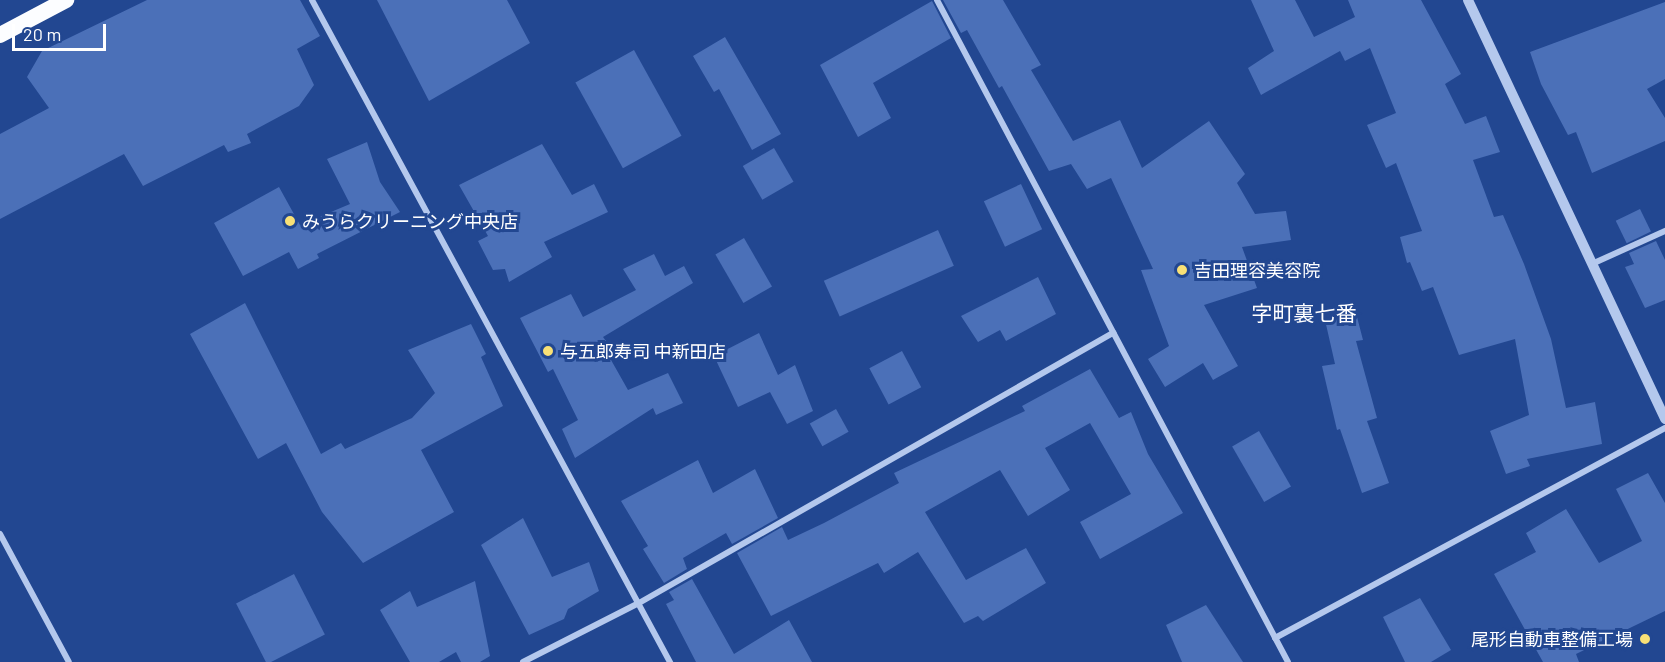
<!DOCTYPE html>
<meta charset="utf-8">
<style>
body{margin:0}
#map{position:relative;width:1665px;height:662px;overflow:hidden;background:#224791;font-family:Barlow,"Noto Sans JP",sans-serif}
div>[style]{position:absolute}
.building>*{inset:0;background:#4b70b8;transform-origin:0 0}
.minor>*{height:6px;margin:-3px;padding:0 3px;transform-origin:3px;border-radius:3px;background:#b4c8ed}
.tertiary>*{height:10px;margin:-5px;padding:0 5px;transform-origin:5px;border-radius:5px;background:#b4c8ed}
.trunk>*{height:16px;margin:-8px;padding:0 8px;transform-origin:8px;border-radius:8px;background:#fcfdff}
.dots>*{width:16px;height:16px;translate:-50% -50%;box-sizing:border-box;border:3px solid #224791;border-radius:50%}
span{translate:-50% -50%;white-space:nowrap;text-align:center;line-height:1.15;-webkit-text-stroke:6px #224791;paint-order:stroke}
.poi-label{font-size:18px;color:#fff}
.left{translate:0 -50%;text-align:left}
.right{translate:-100% -50%;text-align:right}
.quarter-label{font-size:21px;color:#fff}
.scale{position:absolute;left:12px;top:24px;width:94px;height:27px;box-sizing:border-box;border:3px solid #fff;border-top:0;padding-left:8px;font-size:18px;line-height:21px;white-space:nowrap;color:#fff;-webkit-text-stroke:4px #224791;paint-order:stroke}
</style>
<div id="map">
<div class="building">
<div style="clip-path:polygon(147px 0,300px 0,320px 36px,297px 49px,314px 85px,299px 106px,247px 134px,251px 143px,228px 152px,224px 145px,143px 186px,124px 154px,0 219px,0 134px,49px 108px,27px 77px,42px 51px)"></div>
<div style="clip-path:polygon(377px 0,507px 0,530px 43px,429px 101px)"></div>
<div style="clip-path:polygon(943px 0,1003px 0,1041px 65px,1031px 70px,1073px 141px,1120px 120px,1142px 168px,1209px 121px,1245px 174px,1237px 183px,1255px 214px,1286px 211px,1291px 240px,1242px 247px,1257px 288px,1204px 305px,1238px 366px,1213px 380px,1203px 363px,1165px 387px,1148px 359px,1169px 346px,1141px 270px,1153px 269px,1111px 178px,1087px 189px,1071px 164px,1049px 171px,1002px 86px,999px 88px,967px 30px,961px 33px)"></div>
<div style="clip-path:polygon(1251px 0,1295px 0,1314px 37px,1355px 17px,1348px 0,1421px 0,1461px 74px,1445px 84px,1465px 124px,1486px 116px,1500px 152px,1473px 160px,1494px 217px,1503px 215px,1524px 264px,1551px 339px,1566px 408px,1595px 402px,1602px 444px,1527px 459px,1530px 466px,1506px 474px,1490px 431px,1529px 415px,1515px 339px,1459px 355px,1433px 287px,1422px 291px,1410px 262px,1407px 263px,1400px 237px,1422px 231px,1396px 163px,1386px 168px,1367px 125px,1396px 113px,1370px 48px,1345px 61px,1340px 51px,1261px 95px,1248px 68px,1274px 51px)"></div>
<div style="clip-path:polygon(932px 1px,951px 38px,873px 83px,891px 118px,858px 137px,820px 65px)"></div>
<div style="clip-path:polygon(1665px 2px,1665px 79px,1647px 89px,1665px 118px,1665px 141px,1592px 173px,1576px 132px,1568px 135px,1541px 84px,1530px 52px)"></div>
<div style="clip-path:polygon(725px 37px,781px 134px,752px 150px,719px 89px,714px 92px,693px 56px)"></div>
<div style="left:634px;top:50px;width:98px;height:67px;rotate:61deg"></div>
<div style="clip-path:polygon(367px 142px,380px 182px,400px 212px,317px 254px,319px 258px,298px 269px,289px 252px,243px 276px,214px 223px,279px 187px,300px 225px,350px 204px,327px 159px)"></div>
<div style="clip-path:polygon(542px 144px,572px 195px,594px 184px,608px 212px,544px 242px,552px 257px,509px 282px,505px 269px,493px 270px,478px 241px,488px 236px,459px 185px)"></div>
<div style="left:774px;top:148px;width:39px;height:36px;rotate:60deg"></div>
<div style="left:1021px;top:184px;width:50px;height:41px;rotate:65deg"></div>
<div style="left:1640px;top:209px;width:25px;height:27px;rotate:64deg"></div>
<div style="left:938px;top:230px;width:39px;height:125px;rotate:66deg"></div>
<div style="left:744px;top:238px;width:56px;height:33px;rotate:60deg"></div>
<div style="clip-path:polygon(1656px 241px,1665px 260px,1665px 300px,1645px 308px,1625px 267px,1634px 264px,1629px 253px)"></div>
<div style="clip-path:polygon(654px 254px,665px 276px,684px 266px,693px 283px,603px 337px,606px 341px,602px 344px,628px 390px,668px 373px,683px 403px,656px 415px,653px 408px,575px 458px,562px 429px,578px 420px,553px 369px,548px 372px,520px 318px,571px 294px,583px 317px,636px 290px,623px 269px)"></div>
<div style="clip-path:polygon(1038px 277px,1056px 314px,1006px 341px,1000px 330px,978px 342px,961px 316px)"></div>
<div style="clip-path:polygon(245px 303px,321px 454px,341px 443px,345px 449px,412px 418px,435px 393px,408px 350px,471px 324px,486px 354px,481px 357px,503px 406px,421px 450px,454px 512px,363px 563px,322px 512px,286px 443px,258px 459px,190px 334px)"></div>
<div style="clip-path:polygon(1356px 313px,1363px 340px,1356px 341px,1377px 418px,1367px 421px,1389px 483px,1362px 493px,1340px 429px,1337px 430px,1322px 366px,1335px 364px,1325px 320px)"></div>
<div style="clip-path:polygon(759px 333px,778px 375px,795px 365px,813px 411px,787px 424px,770px 392px,738px 407px,714px 356px)"></div>
<div style="left:902px;top:351px;width:41px;height:37px;rotate:62deg"></div>
<div style="clip-path:polygon(1090px 369px,1119px 418px,1131px 412px,1148px 454px,1183px 513px,1100px 559px,1080px 522px,1131px 494px,1090px 423px,1045px 448px,1070px 490px,1028px 516px,1000px 470px,925px 512px,966px 580px,1026px 548px,1046px 583px,983px 621px,978px 616px,964px 623px,918px 552px,884px 573px,878px 563px,771px 616px,737px 553px,782px 527px,788px 540px,824px 523px,899px 483px,894px 473px,1025px 411px,1022px 406px)"></div>
<div style="left:836px;top:409px;width:26px;height:30px;rotate:61deg"></div>
<div style="left:1259px;top:431px;width:64px;height:31px;rotate:60deg"></div>
<div style="clip-path:polygon(698px 460px,713px 493px,755px 469px,778px 518px,732px 544px,726px 533px,683px 558px,687px 569px,664px 583px,643px 549px,648px 546px,621px 501px)"></div>
<div style="clip-path:polygon(1648px 473px,1665px 503px,1665px 611px,1576px 654px,1579px 662px,1543px 662px,1494px 574px,1536px 552px,1526px 533px,1566px 509px,1599px 563px,1642px 541px,1616px 489px)"></div>
<div style="clip-path:polygon(523px 518px,552px 577px,589px 562px,599px 591px,568px 609px,564px 619px,529px 635px,481px 545px)"></div>
<div style="left:294px;top:574px;width:68px;height:65px;rotate:63deg"></div>
<div style="clip-path:polygon(692px 579px,734px 654px,789px 620px,812px 662px,696px 662px,666px 604px,674px 600px,669px 592px)"></div>
<div style="clip-path:polygon(475px 581px,490px 656px,480px 662px,461px 662px,456px 652px,439px 662px,410px 662px,380px 610px,410px 591px,417px 607px)"></div>
<div style="clip-path:polygon(1420px 598px,1451px 650px,1431px 662px,1405px 662px,1383px 617px)"></div>
<div style="clip-path:polygon(1206px 605px,1243px 662px,1182px 662px,1166px 625px)"></div>
</div>
<div class="minor">
<div style="left:312px;top:0;width:753px;rotate:61.6deg"></div>
<div style="left:937px;top:0;width:749px;rotate:62.07deg"></div>
<div style="left:1594px;top:263px;width:78px;rotate:-24.3deg"></div>
<div style="left:0;top:534px;width:145px;rotate:61.7deg"></div>
<div style="left:1275px;top:638px;width:443px;rotate:-28.3deg"></div>
<div style="left:523px;top:662px;width:130px;rotate:-27deg"></div>
<div style="left:639px;top:603px;width:546px;rotate:-29.67deg"></div>
</div>
<div class="tertiary">
<div style="left:1468px;top:0;width:463px;rotate:64.8deg"></div>
</div>
<div class="trunk">
<div style="left:0;top:35px;width:75px;rotate:-27.9deg"></div>
</div>
<div class="dots">
<div style="left:290px;top:221px;background:#f8e076"></div>
<div style="left:1182px;top:270px;background:#f8e076"></div>
<div style="left:548px;top:351px;background:#f8e076"></div>
<div style="left:1645px;top:639px;background:#f8e076"></div>
</div>
<div class="poi-label">
<span class="left" style="left:302px;top:221px">みうらクリーニング中央店</span>
<span class="left" style="left:1194px;top:270px">吉田理容美容院</span>
<span class="left" style="left:560px;top:351px">与五郎寿司 中新田店</span>
<span class="right" style="left:1633px;top:639px">尾形自動車整備工場</span>
</div>
<div class="quarter-label">
<span style="left:1304px;top:313px">字町裏七番</span>
</div>
<div class="scale">20 m</div>
</div>
